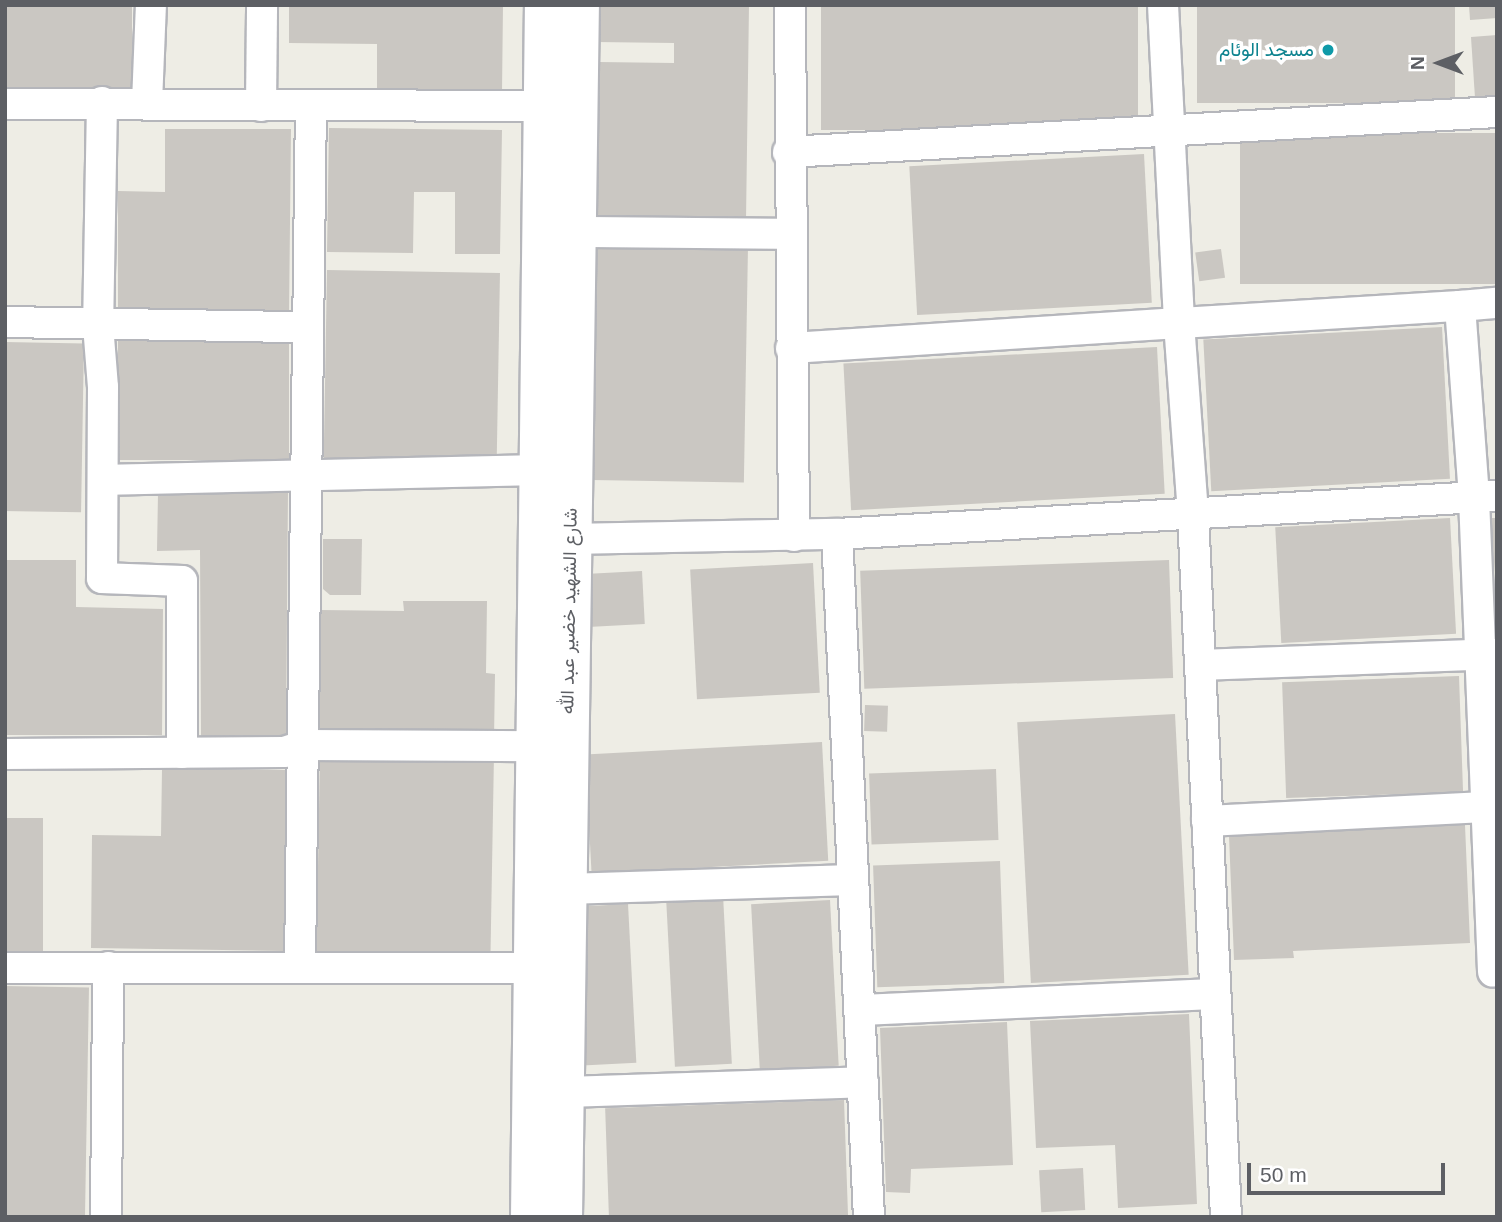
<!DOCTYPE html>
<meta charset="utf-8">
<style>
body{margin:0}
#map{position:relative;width:1502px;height:1222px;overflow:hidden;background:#eeede5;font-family:Arial,Vazirmatn,sans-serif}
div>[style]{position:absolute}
.building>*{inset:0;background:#cac7c2;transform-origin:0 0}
.roads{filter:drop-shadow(2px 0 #b5b6bb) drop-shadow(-2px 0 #b5b6bb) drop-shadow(0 2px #b5b6bb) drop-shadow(0 -2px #b5b6bb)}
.street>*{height:30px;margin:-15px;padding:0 15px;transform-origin:15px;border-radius:15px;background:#fff}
.secondary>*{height:38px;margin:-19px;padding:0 19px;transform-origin:19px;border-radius:19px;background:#fff}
.dots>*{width:19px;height:19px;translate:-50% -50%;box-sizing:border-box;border:4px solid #fff;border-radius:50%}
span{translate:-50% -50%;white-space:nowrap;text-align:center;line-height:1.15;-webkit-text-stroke:7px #fff;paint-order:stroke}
.culture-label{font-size:19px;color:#0d838f}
.right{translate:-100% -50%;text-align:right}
.street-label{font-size:19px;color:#5d5f64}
.frame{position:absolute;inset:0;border:7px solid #5d5f64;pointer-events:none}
.north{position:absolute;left:1404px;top:28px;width:70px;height:70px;-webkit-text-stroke:5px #fff;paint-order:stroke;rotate:270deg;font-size:19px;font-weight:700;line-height:28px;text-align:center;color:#5d5f64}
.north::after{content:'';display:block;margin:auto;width:24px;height:32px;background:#5d5f64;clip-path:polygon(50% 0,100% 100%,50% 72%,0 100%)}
.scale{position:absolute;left:1247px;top:1163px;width:198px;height:32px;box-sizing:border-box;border:4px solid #5d5f64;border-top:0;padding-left:9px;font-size:21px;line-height:24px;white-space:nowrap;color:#5d5f64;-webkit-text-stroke:5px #fff;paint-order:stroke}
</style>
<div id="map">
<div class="building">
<div style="left:5px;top:5px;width:127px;height:83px"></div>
<div style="clip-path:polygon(289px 5px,503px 5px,502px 92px,377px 90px,377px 44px,289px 43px)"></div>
<div style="clip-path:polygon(596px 5px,749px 5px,746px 220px,597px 217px,599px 62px,674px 63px,674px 43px,596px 42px)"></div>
<div style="left:821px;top:5px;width:317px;height:125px"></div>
<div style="left:1197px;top:5px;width:258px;height:98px"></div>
<div style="clip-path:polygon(1469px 5px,1497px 5px,1497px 18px,1470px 20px)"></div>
<div style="clip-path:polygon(1497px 35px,1497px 97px,1475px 98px,1471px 37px)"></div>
<div style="clip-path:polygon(329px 128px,502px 130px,500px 254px,455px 254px,455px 192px,414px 192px,413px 253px,327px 252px)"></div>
<div style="clip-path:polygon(165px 129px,291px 129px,289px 317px,118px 317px,118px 191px,165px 192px)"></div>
<div style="left:1497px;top:133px;width:151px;height:257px;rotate:90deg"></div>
<div style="left:1144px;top:154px;width:149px;height:235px;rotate:87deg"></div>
<div style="left:596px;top:245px;width:152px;height:235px;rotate:1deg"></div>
<div style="left:1221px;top:249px;width:29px;height:26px;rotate:82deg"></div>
<div style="left:327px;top:270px;width:173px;height:192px;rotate:1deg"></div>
<div style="left:1442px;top:327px;width:152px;height:239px;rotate:87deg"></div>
<div style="left:118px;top:336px;width:171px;height:124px"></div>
<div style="left:5px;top:342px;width:79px;height:169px;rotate:1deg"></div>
<div style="left:1157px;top:347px;width:147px;height:314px;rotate:87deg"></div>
<div style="clip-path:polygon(288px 492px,286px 737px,201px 736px,200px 550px,157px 551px,158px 493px)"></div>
<div style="left:1450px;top:518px;width:116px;height:175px;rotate:87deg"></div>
<div style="clip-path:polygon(1491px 518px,1497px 518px,1497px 577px,1495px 577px)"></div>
<div style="clip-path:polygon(323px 539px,362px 539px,361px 595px,330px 595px,323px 589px)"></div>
<div style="clip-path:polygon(5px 560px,76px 560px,76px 607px,163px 609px,162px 735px,5px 735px)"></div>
<div style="left:1169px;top:560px;width:118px;height:309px;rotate:88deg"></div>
<div style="left:813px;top:563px;width:130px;height:123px;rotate:87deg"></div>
<div style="left:642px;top:571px;width:53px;height:57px;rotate:87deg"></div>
<div style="clip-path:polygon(403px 601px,487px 601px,486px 673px,495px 674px,494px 739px,319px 737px,320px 610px,404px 611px)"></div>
<div style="left:1459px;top:676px;width:116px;height:177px;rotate:88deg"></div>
<div style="left:865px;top:705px;width:23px;height:26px;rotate:2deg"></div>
<div style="left:1175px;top:714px;width:261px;height:158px;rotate:87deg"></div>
<div style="left:822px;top:742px;width:119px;height:237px;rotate:87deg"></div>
<div style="left:320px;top:752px;width:174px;height:199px;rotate:1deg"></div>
<div style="clip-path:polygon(162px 769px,286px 770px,284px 951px,91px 948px,92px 835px,161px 836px)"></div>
<div style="left:996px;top:769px;width:71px;height:127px;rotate:88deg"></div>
<div style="left:5px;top:818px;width:38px;height:136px"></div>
<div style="clip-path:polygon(1465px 825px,1470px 943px,1293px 951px,1294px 958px,1234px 960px,1229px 836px)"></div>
<div style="left:1000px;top:861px;width:122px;height:127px;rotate:88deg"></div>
<div style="left:723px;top:895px;width:169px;height:57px;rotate:87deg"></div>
<div style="left:830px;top:900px;width:166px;height:79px;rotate:87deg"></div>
<div style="left:628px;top:904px;width:159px;height:54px;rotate:87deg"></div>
<div style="left:5px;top:986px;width:84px;height:231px;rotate:1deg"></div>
<div style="clip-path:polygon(1189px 1014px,1197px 1204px,1118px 1208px,1115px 1145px,1036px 1148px,1030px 1021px)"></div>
<div style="clip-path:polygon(1007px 1022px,1013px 1165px,911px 1169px,910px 1193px,886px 1192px,880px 1028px)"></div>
<div style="left:844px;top:1100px;width:117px;height:239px;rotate:88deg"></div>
<div style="left:1083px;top:1168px;width:42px;height:44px;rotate:87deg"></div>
</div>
<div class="roads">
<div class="street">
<div style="left:790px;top:5px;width:531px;rotate:89.57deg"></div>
<div style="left:1163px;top:5px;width:318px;rotate:87.1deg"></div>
<div style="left:1179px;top:323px;width:282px;rotate:-3.5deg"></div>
<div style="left:1460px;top:306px;width:193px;rotate:85.8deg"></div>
<div style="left:1474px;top:498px;width:474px;rotate:87.7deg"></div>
<div style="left:102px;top:102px;width:223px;rotate:91deg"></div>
<div style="left:98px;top:325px;width:62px;rotate:85.4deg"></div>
<div style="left:103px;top:387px;width:191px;rotate:90.3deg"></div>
<div style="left:102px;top:578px;width:80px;rotate:2.1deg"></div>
<div style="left:182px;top:581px;width:172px;rotate:90deg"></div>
<div style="left:147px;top:103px;width:98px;rotate:-87.7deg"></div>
<div style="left:5px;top:104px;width:557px;rotate:0.21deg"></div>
<div style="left:261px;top:106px;width:101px;rotate:-89.4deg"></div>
<div style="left:788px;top:152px;width:710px;rotate:-3.23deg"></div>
<div style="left:576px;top:232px;width:213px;rotate:0.5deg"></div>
<div style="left:1460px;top:306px;width:37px;rotate:-5deg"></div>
<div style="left:5px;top:322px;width:301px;rotate:1deg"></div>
<div style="left:791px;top:348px;width:389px;rotate:-3.7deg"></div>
<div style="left:1179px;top:323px;width:193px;rotate:85.8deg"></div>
<div style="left:1193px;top:515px;width:703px;rotate:87.31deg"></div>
<div style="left:104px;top:480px;width:454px;rotate:-1.3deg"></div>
<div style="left:837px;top:534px;width:684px;rotate:87.32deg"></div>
<div style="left:571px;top:539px;width:266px;rotate:-1.1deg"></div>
<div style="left:837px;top:534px;width:661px;rotate:-3.3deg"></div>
<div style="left:1201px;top:665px;width:296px;rotate:-2.1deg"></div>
<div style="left:5px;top:754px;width:279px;rotate:-0.4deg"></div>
<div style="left:284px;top:752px;width:22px;rotate:-18deg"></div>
<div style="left:305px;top:745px;width:229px;rotate:0.3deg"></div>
<div style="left:1207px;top:821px;width:278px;rotate:-2.9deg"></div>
<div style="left:565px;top:889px;width:288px;rotate:-1.8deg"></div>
<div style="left:300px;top:966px;width:859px;rotate:-89.27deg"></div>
<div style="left:5px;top:968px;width:528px"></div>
<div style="left:860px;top:1010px;width:355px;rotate:-2.6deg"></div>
<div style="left:566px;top:1092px;width:297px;rotate:-1.9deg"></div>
<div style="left:106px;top:1217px;width:250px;rotate:-89.5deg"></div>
</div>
<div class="secondary">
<div style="left:530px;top:1217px;width:1212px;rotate:-89.34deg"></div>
<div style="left:563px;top:1217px;width:1212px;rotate:-89.2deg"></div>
</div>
</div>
<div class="dots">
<div style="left:1328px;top:50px;background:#0f9aa8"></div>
</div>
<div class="culture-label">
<span class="right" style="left:1314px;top:50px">مسجد الوئام</span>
</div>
<div class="street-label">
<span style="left:569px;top:611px;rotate:-89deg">شارع الشهيد خضير عبد الله</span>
</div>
<div class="frame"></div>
<div class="north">N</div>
<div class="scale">50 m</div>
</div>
